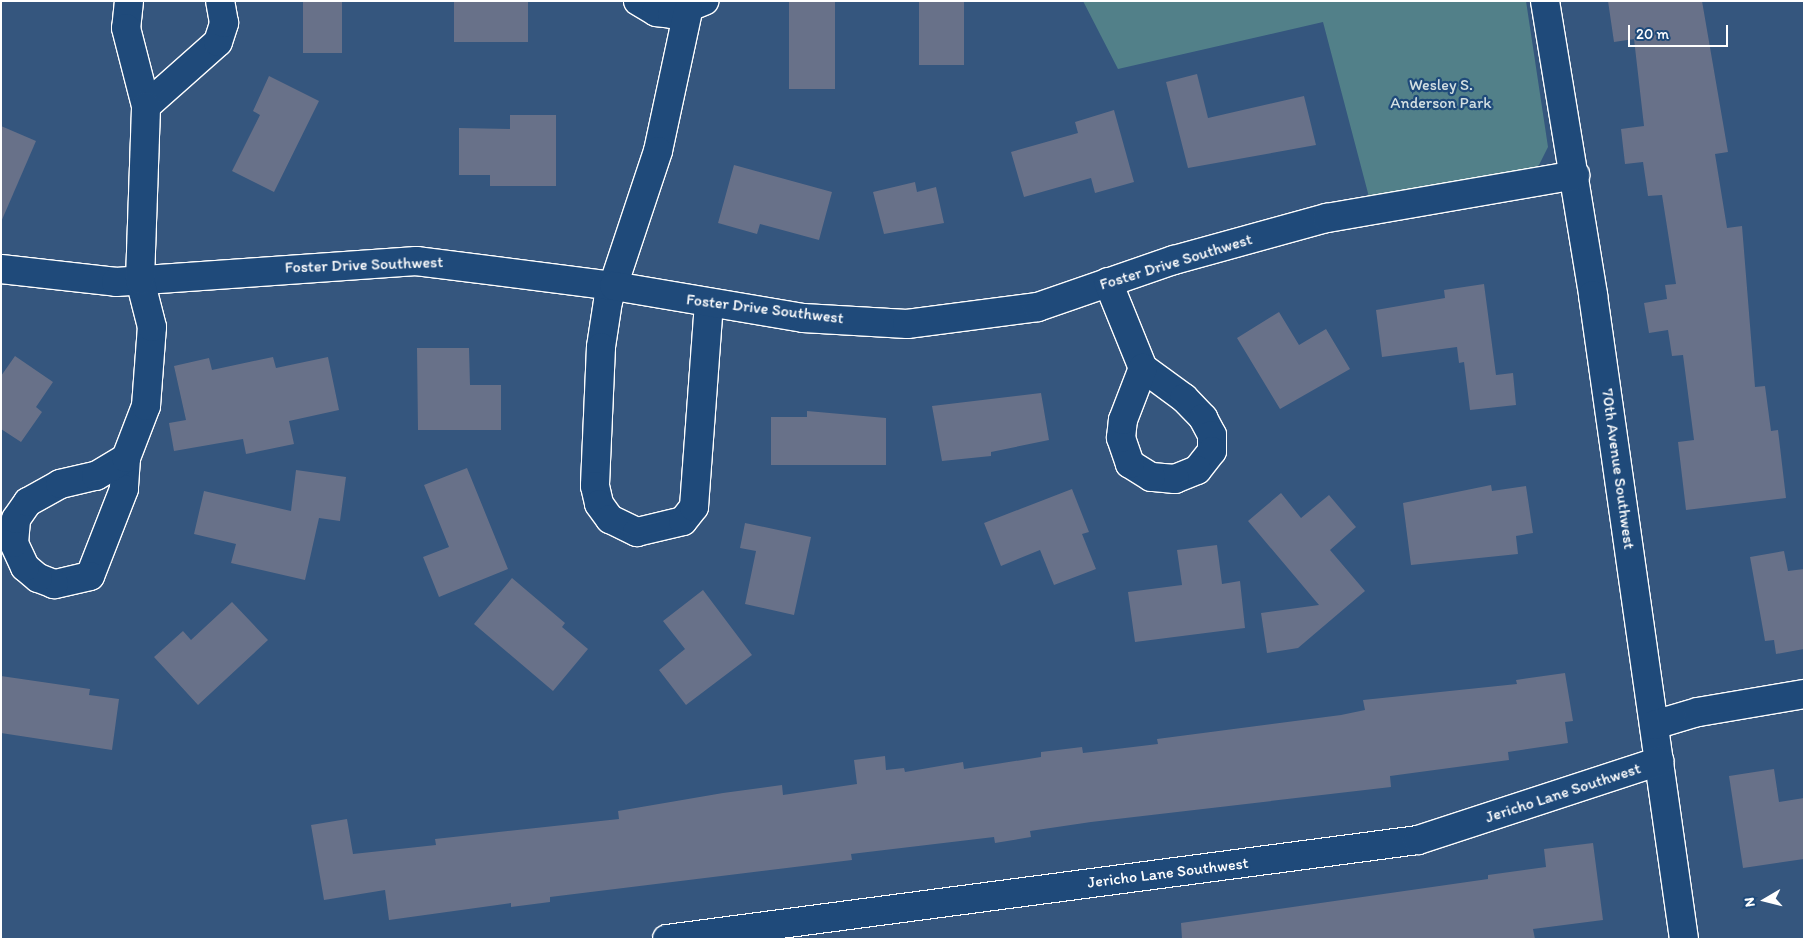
<!DOCTYPE html>
<style>
body{margin:0}
#map{position:relative;width:1805px;height:940px;overflow:hidden;background:#35567e;font-family:Itim,sans-serif}
div>[style]{position:absolute}
.green>*{inset:0;background:#528089}
.building>*{inset:0;background:#687189;transform-origin:0 0}
.roads{filter:drop-shadow(1px 0 #fff) drop-shadow(-1px 0 #fff) drop-shadow(0 1px #fff) drop-shadow(0 -1px #fff)}
.minor>*{height:28px;margin:-14px;padding:0 14px;transform-origin:14px;border-radius:14px;background:#1f4a7a}
span{translate:-50% -50%;white-space:nowrap;text-align:center;line-height:1.15;-webkit-text-stroke:4.5px #1f4a7a;paint-order:stroke}
.park-label{font-size:16px;color:#d4dfe2}
.street-label{font-size:16px;color:#fff}
.frame{position:absolute;inset:0;border:2px solid #fff;pointer-events:none}
.north{position:absolute;left:1740px;top:875px;width:50px;height:50px;-webkit-text-stroke:4px #1f4a7a;paint-order:stroke;rotate:262deg;font-size:14px;font-weight:700;line-height:20px;text-align:center;color:#fff}
.north::after{content:'';display:block;margin:auto;width:18px;height:22px;background:#fff;clip-path:polygon(50% 0,100% 100%,50% 72%,0 100%)}
.scale{position:absolute;left:1628px;top:25px;width:100px;height:22px;box-sizing:border-box;border:2px solid #fff;border-top:0;padding-left:6px;font-size:15px;line-height:18px;white-space:nowrap;color:#fff;-webkit-text-stroke:4px #1f4a7a;paint-order:stroke}
</style>
<div id="map">
<div class="green">
<div style="clip-path:polygon(1083px 1px,1526px 1px,1548px 147px,1539px 165px,1516px 177px,1369px 197px,1323px 22px,1118px 69px)"></div>
</div>
<div class="building">
<div style="left:303px;top:1px;width:39px;height:52px"></div>
<div style="left:454px;top:1px;width:74px;height:41px"></div>
<div style="left:789px;top:1px;width:46px;height:88px"></div>
<div style="left:919px;top:1px;width:45px;height:64px"></div>
<div style="clip-path:polygon(1608px 1px,1702px 1px,1728px 152px,1715px 154px,1727px 228px,1742px 226px,1755px 387px,1765px 386px,1771px 431px,1778px 430px,1786px 498px,1686px 510px,1678px 442px,1694px 440px,1683px 355px,1672px 356px,1668px 330px,1649px 333px,1644px 303px,1667px 299px,1665px 285px,1676px 284px,1662px 195px,1648px 196px,1643px 162px,1625px 164px,1621px 129px,1644px 126px,1634px 39px,1614px 42px)"></div>
<div style="clip-path:polygon(1197px 74px,1208px 118px,1304px 96px,1316px 145px,1188px 168px,1166px 82px)"></div>
<div style="clip-path:polygon(269px 76px,319px 101px,274px 192px,232px 171px,260px 115px,253px 111px)"></div>
<div style="clip-path:polygon(1114px 110px,1134px 182px,1095px 193px,1091px 178px,1024px 197px,1011px 152px,1078px 133px,1075px 122px)"></div>
<div style="clip-path:polygon(510px 115px,556px 115px,556px 186px,490px 186px,490px 175px,459px 175px,459px 128px,510px 129px)"></div>
<div style="clip-path:polygon(1px 126px,36px 141px,1px 222px)"></div>
<div style="clip-path:polygon(734px 165px,832px 192px,819px 240px,760px 224px,757px 234px,718px 223px)"></div>
<div style="clip-path:polygon(915px 182px,917px 192px,936px 187px,944px 223px,884px 234px,873px 192px)"></div>
<div style="clip-path:polygon(1484px 284px,1496px 375px,1513px 373px,1516px 405px,1470px 410px,1464px 362px,1459px 363px,1457px 347px,1382px 357px,1376px 310px,1445px 298px,1444px 290px)"></div>
<div style="clip-path:polygon(1279px 312px,1299px 345px,1326px 329px,1350px 369px,1280px 409px,1237px 338px)"></div>
<div style="clip-path:polygon(417px 348px,469px 348px,470px 385px,501px 385px,501px 430px,418px 430px)"></div>
<div style="clip-path:polygon(15px 356px,53px 382px,36px 407px,42px 412px,21px 442px,1px 429px,1px 376px)"></div>
<div style="clip-path:polygon(273px 357px,276px 368px,328px 357px,339px 410px,289px 421px,294px 444px,246px 454px,243px 439px,174px 451px,169px 423px,186px 420px,174px 366px,209px 358px,212px 370px)"></div>
<div style="clip-path:polygon(1041px 393px,1049px 440px,991px 452px,991px 456px,942px 461px,932px 406px)"></div>
<div style="clip-path:polygon(807px 411px,886px 418px,886px 465px,771px 465px,771px 417px,807px 417px)"></div>
<div style="clip-path:polygon(467px 468px,508px 569px,439px 597px,423px 557px,449px 547px,424px 485px)"></div>
<div style="clip-path:polygon(296px 470px,346px 477px,340px 521px,319px 518px,305px 580px,231px 563px,236px 544px,194px 534px,204px 491px,291px 511px)"></div>
<div style="clip-path:polygon(1491px 485px,1492px 491px,1526px 486px,1533px 533px,1516px 536px,1518px 554px,1411px 565px,1403px 503px)"></div>
<div style="clip-path:polygon(1072px 489px,1089px 532px,1082px 534px,1096px 569px,1054px 585px,1040px 550px,1001px 566px,984px 523px)"></div>
<div style="clip-path:polygon(1281px 493px,1301px 518px,1329px 495px,1356px 527px,1330px 550px,1365px 591px,1298px 648px,1267px 653px,1261px 613px,1319px 605px,1248px 521px)"></div>
<div style="clip-path:polygon(745px 523px,811px 537px,794px 615px,745px 604px,756px 551px,740px 548px)"></div>
<div style="clip-path:polygon(1217px 545px,1222px 584px,1240px 581px,1245px 628px,1135px 642px,1128px 592px,1182px 585px,1177px 550px)"></div>
<div style="clip-path:polygon(1784px 551px,1788px 571px,1804px 569px,1804px 649px,1776px 654px,1774px 640px,1765px 641px,1750px 557px)"></div>
<div style="clip-path:polygon(512px 578px,565px 623px,562px 627px,588px 649px,553px 691px,474px 624px)"></div>
<div style="clip-path:polygon(703px 590px,752px 655px,686px 705px,659px 670px,685px 649px,663px 621px)"></div>
<div style="clip-path:polygon(232px 602px,268px 640px,198px 705px,154px 657px,183px 631px,191px 640px)"></div>
<div style="clip-path:polygon(1565px 673px,1573px 721px,1565px 722px,1568px 743px,1508px 752px,1509px 760px,1390px 776px,1391px 787px,1091px 822px,1030px 831px,1031px 837px,995px 843px,994px 837px,851px 854px,852px 860px,550px 897px,550px 902px,511px 907px,511px 903px,389px 920px,385px 890px,324px 900px,311px 825px,347px 819px,353px 854px,436px 845px,435px 839px,619px 819px,618px 811px,723px 793px,782px 785px,783px 795px,857px 784px,854px 760px,885px 756px,886px 770px,904px 768px,905px 772px,963px 762px,964px 769px,1041px 757px,1041px 752px,1082px 747px,1083px 753px,1158px 744px,1157px 739px,1341px 715px,1365px 710px,1363px 700px,1517px 684px,1516px 680px)"></div>
<div style="clip-path:polygon(1px 676px,90px 689px,89px 695px,119px 699px,112px 750px,1px 733px)"></div>
<div style="clip-path:polygon(1774px 769px,1779px 802px,1804px 798px,1804px 859px,1743px 868px,1729px 776px)"></div>
<div style="clip-path:polygon(1593px 843px,1603px 920px,1533px 929px,1535px 939px,1182px 939px,1181px 923px,1488px 879px,1488px 875px,1546px 867px,1544px 849px)"></div>
</div>
<div class="roads">
<div class="minor">
<div style="left:129px;top:1px;width:27px;rotate:96deg"></div>
<div style="left:126px;top:28px;width:81px;rotate:75.6deg"></div>
<div style="left:146px;top:106px;width:96px;rotate:-41.6deg"></div>
<div style="left:218px;top:42px;width:20px;rotate:-72deg"></div>
<div style="left:224px;top:23px;width:22px;rotate:-100deg"></div>
<div style="left:638px;top:1px;width:21px;rotate:31deg"></div>
<div style="left:656px;top:12px;width:16px;rotate:7deg"></div>
<div style="left:672px;top:14px;width:35px;rotate:-22deg"></div>
<div style="left:1545px;top:1px;width:298px;rotate:80.7deg"></div>
<div style="left:1593px;top:295px;width:650px;rotate:81.96deg"></div>
<div style="left:688px;top:11px;width:143px;rotate:102.1deg"></div>
<div style="left:658px;top:151px;width:158px;rotate:108.4deg"></div>
<div style="left:608px;top:301px;width:47px;rotate:98.7deg"></div>
<div style="left:601px;top:347px;width:139px;rotate:92.5deg"></div>
<div style="left:595px;top:486px;width:18px;rotate:77deg"></div>
<div style="left:599px;top:504px;width:19px;rotate:54deg"></div>
<div style="left:610px;top:519px;width:30px;rotate:26deg"></div>
<div style="left:637px;top:532px;width:47px;rotate:-13.4deg"></div>
<div style="left:683px;top:521px;width:18px;rotate:-52deg"></div>
<div style="left:694px;top:507px;width:204px;rotate:-85.8deg"></div>
<div style="left:1px;top:269px;width:116px;rotate:6.4deg"></div>
<div style="left:116px;top:282px;width:301px;rotate:-4deg"></div>
<div style="left:416px;top:261px;width:200px;rotate:7.2deg"></div>
<div style="left:614px;top:286px;width:192px;rotate:9.6deg"></div>
<div style="left:803px;top:318px;width:104px;rotate:3.3deg"></div>
<div style="left:907px;top:324px;width:132px;rotate:-7.4deg"></div>
<div style="left:1038px;top:307px;width:144px;rotate:-19.1deg"></div>
<div style="left:1174px;top:260px;width:159px;rotate:-15.4deg"></div>
<div style="left:1327px;top:218px;width:252px;rotate:-9.8deg"></div>
<div style="left:1108px;top:282px;width:93px;rotate:67.9deg"></div>
<div style="left:1143px;top:368px;width:51px;rotate:36.2deg"></div>
<div style="left:1184px;top:398px;width:28px;rotate:46deg"></div>
<div style="left:1203px;top:418px;width:19px;rotate:62deg"></div>
<div style="left:1212px;top:435px;width:16px;rotate:90deg"></div>
<div style="left:1212px;top:451px;width:24px;rotate:128deg"></div>
<div style="left:1197px;top:470px;width:24px;rotate:158deg"></div>
<div style="left:1175px;top:479px;width:24px;rotate:-175deg"></div>
<div style="left:1151px;top:477px;width:25px;rotate:-148deg"></div>
<div style="left:1130px;top:464px;width:28px;rotate:-109deg"></div>
<div style="left:1121px;top:438px;width:18px;rotate:-84deg"></div>
<div style="left:1123px;top:420px;width:56px;rotate:-69deg"></div>
<div style="left:126px;top:458px;width:31px;rotate:94deg"></div>
<div style="left:124px;top:489px;width:93px;rotate:111.3deg"></div>
<div style="left:90px;top:576px;width:37px;rotate:167deg"></div>
<div style="left:54px;top:584px;width:17px;rotate:-159deg"></div>
<div style="left:38px;top:578px;width:17px;rotate:-140deg"></div>
<div style="left:25px;top:567px;width:26px;rotate:-115deg"></div>
<div style="left:14px;top:543px;width:24px;rotate:-85deg"></div>
<div style="left:16px;top:519px;width:21px;rotate:-55deg"></div>
<div style="left:28px;top:502px;width:37px;rotate:-29deg"></div>
<div style="left:60px;top:484px;width:37px;rotate:-13deg"></div>
<div style="left:96px;top:476px;width:35px;rotate:-31deg"></div>
<div style="left:126px;top:458px;width:56px;rotate:-69deg"></div>
<div style="left:146px;top:406px;width:79px;rotate:-85.7deg"></div>
<div style="left:152px;top:327px;width:49px;rotate:-104.3deg"></div>
<div style="left:140px;top:280px;width:174px;rotate:-88deg"></div>
<div style="left:1654px;top:725px;width:46px;rotate:-16.5deg"></div>
<div style="left:1698px;top:712px;width:108px;rotate:-9.6deg"></div>
<div style="left:667px;top:939px;width:757px;rotate:-7.51deg"></div>
<div style="left:1418px;top:840px;width:254px;rotate:-18.1deg"></div>
</div>
</div>
<div class="park-label">
<span style="left:1441px;top:94px">Wesley S.<br>Anderson Park</span>
</div>
<div class="street-label">
<span style="left:1176px;top:262px;rotate:-17deg">Foster Drive Southwest</span>
<span style="left:364px;top:265px;rotate:-2deg">Foster Drive Southwest</span>
<span style="left:765px;top:309px;rotate:7deg">Foster Drive Southwest</span>
<span style="left:1618px;top:469px;rotate:82deg">70th Avenue Southwest</span>
<span style="left:1563px;top:793px;rotate:-18deg">Jericho Lane Southwest</span>
<span style="left:1168px;top:873px;rotate:-7deg">Jericho Lane Southwest</span>
</div>
<div class="frame"></div>
<div class="north">N</div>
<div class="scale">20 m</div>
</div>
